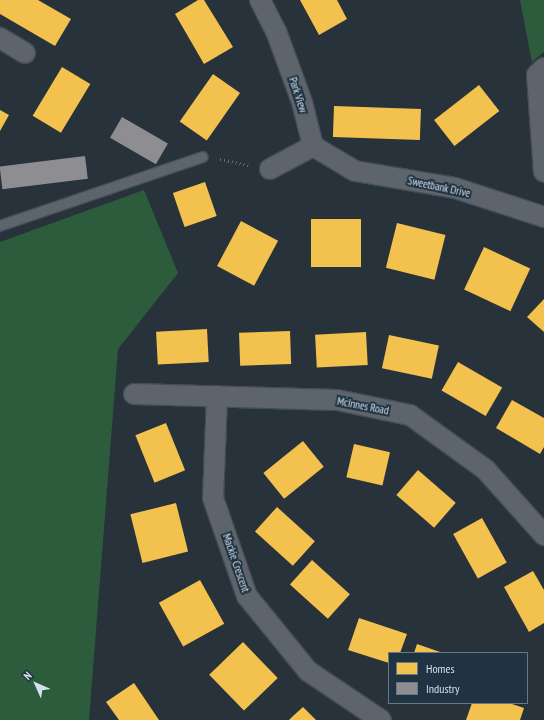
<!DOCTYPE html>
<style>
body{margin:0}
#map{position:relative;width:544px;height:720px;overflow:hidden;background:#28323b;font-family:"PT Sans Narrow",sans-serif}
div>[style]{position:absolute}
.green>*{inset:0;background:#2d5c3c}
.homes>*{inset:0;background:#f2c14e;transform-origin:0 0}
.industry>*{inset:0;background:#8d8d92;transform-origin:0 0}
.path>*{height:2.5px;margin-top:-1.25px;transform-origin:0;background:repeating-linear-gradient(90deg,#646b71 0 1px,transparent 0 4px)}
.roads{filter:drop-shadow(1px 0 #444d55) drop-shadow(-1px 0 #444d55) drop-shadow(0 1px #444d55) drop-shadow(0 -1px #444d55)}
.lane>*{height:10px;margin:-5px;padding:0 5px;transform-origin:5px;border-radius:5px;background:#5d646b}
.street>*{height:20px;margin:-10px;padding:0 10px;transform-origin:10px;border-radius:10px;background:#5d646b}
span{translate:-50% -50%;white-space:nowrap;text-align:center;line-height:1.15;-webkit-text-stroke:4px #203343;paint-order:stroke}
.street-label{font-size:11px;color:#d4e0ea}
.legend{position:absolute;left:388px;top:652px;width:140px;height:52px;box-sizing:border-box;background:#203343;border:1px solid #687886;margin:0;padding:5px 7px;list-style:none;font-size:12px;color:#d4e0ea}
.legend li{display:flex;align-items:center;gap:8px;height:20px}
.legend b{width:20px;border:1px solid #687886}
.north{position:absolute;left:16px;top:664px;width:40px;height:40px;-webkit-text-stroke:3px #203343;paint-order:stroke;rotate:315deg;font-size:11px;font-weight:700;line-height:16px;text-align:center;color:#d4e0ea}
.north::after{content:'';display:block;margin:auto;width:14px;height:18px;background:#d4e0ea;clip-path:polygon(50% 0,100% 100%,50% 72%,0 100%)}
</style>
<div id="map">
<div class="green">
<div style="clip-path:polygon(520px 0,544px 0,544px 52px,532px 62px)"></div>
<div style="clip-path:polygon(144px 190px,178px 273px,118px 349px,89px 720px,0 720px,0 242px)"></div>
</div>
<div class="homes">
<div style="clip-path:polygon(0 0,38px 0,71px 19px,55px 46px,0 14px)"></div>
<div style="clip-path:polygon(198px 0,204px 0,233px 47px,204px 64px,175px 14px)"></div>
<div style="clip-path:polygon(300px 0,337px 0,347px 19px,319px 35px)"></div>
<div style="left:62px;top:67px;width:33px;height:57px;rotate:31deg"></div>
<div style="left:213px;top:74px;width:33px;height:58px;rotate:35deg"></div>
<div style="left:479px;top:85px;width:33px;height:57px;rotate:52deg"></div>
<div style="left:334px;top:106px;width:87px;height:31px;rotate:2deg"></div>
<div style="clip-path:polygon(0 110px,9px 115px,0 131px)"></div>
<div style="left:205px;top:182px;width:36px;height:34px;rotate:71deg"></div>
<div style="left:361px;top:219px;width:48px;height:50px;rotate:90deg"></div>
<div style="left:241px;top:221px;width:42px;height:51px;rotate:28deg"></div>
<div style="left:397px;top:223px;width:50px;height:46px;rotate:14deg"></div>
<div style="left:484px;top:247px;width:51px;height:47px;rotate:25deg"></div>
<div style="clip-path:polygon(544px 299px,544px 332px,527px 317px)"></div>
<div style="left:207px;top:329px;width:33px;height:51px;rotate:87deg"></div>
<div style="left:290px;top:331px;width:33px;height:51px;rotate:88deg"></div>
<div style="left:366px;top:332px;width:33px;height:51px;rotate:87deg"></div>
<div style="left:389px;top:335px;width:51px;height:34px;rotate:12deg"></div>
<div style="left:458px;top:362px;width:51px;height:33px;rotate:30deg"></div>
<div style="clip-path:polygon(512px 400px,544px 418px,544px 447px,540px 454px,496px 428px)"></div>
<div style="left:166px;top:423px;width:51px;height:33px;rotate:68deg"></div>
<div style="left:303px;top:441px;width:33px;height:51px;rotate:51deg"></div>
<div style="left:354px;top:444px;width:37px;height:34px;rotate:13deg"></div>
<div style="left:418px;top:470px;width:50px;height:33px;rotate:41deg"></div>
<div style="left:176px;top:503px;width:50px;height:47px;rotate:76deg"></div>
<div style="left:277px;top:507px;width:51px;height:33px;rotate:42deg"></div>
<div style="left:482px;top:518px;width:51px;height:33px;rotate:61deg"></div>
<div style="left:312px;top:560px;width:51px;height:33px;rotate:42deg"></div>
<div style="clip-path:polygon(533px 571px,544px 590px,544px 623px,529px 632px,504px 587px)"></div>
<div style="left:200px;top:580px;width:50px;height:47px;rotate:61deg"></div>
<div style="clip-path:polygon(359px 618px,407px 634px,400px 653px,389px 653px,389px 663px,348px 650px)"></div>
<div style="left:243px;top:642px;width:50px;height:47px;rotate:46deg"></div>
<div style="clip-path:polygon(417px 644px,443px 653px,414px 653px)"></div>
<div style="clip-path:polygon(134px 683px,159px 720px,119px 720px,106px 702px)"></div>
<div style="clip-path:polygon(472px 703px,509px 703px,524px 708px,520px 720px,466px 720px)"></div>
<div style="clip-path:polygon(303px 707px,316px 720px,289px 720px,293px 716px)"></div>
</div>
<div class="industry">
<div style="left:122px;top:117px;width:53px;height:24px;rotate:30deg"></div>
<div style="left:85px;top:156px;width:23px;height:86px;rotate:83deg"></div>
</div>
<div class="path">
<div style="left:220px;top:159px;width:29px;rotate:12deg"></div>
</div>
<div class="roads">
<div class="lane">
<div style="left:0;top:226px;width:214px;rotate:-18.8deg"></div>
</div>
<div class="street">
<div style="left:260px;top:0;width:35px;rotate:63deg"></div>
<div style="left:276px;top:31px;width:76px;rotate:69.9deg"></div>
<div style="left:302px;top:102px;width:45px;rotate:76deg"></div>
<div style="left:313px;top:146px;width:49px;rotate:30.8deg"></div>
<div style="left:355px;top:171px;width:101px;rotate:9.6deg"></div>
<div style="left:455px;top:188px;width:94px;rotate:18deg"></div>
<div style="left:0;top:38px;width:29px;rotate:31deg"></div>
<div style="left:544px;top:68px;width:10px;rotate:135deg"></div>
<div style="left:537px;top:75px;width:97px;rotate:85.9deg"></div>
<div style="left:270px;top:169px;width:49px;rotate:-28.1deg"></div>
<div style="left:134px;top:394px;width:203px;rotate:1.7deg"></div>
<div style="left:337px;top:400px;width:75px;rotate:11.6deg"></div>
<div style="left:410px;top:415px;width:92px;rotate:35.8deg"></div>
<div style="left:485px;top:469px;width:89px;rotate:48.2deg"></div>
<div style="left:217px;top:396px;width:102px;rotate:92.2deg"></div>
<div style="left:213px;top:498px;width:104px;rotate:70.9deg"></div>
<div style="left:247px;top:596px;width:97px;rotate:50.9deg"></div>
<div style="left:308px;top:671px;width:88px;rotate:33.9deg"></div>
</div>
</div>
<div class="street-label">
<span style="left:298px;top:95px;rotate:72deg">Park View</span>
<span style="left:439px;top:187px;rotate:12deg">Sweetbank Drive</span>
<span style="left:363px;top:406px;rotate:11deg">McInnes Road</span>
<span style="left:236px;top:563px;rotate:71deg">Mackie Crescent</span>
</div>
<ul class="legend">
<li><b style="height:11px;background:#f2c14e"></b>Homes</li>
<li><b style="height:11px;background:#8d8d92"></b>Industry</li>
</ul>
<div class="north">N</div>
</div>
